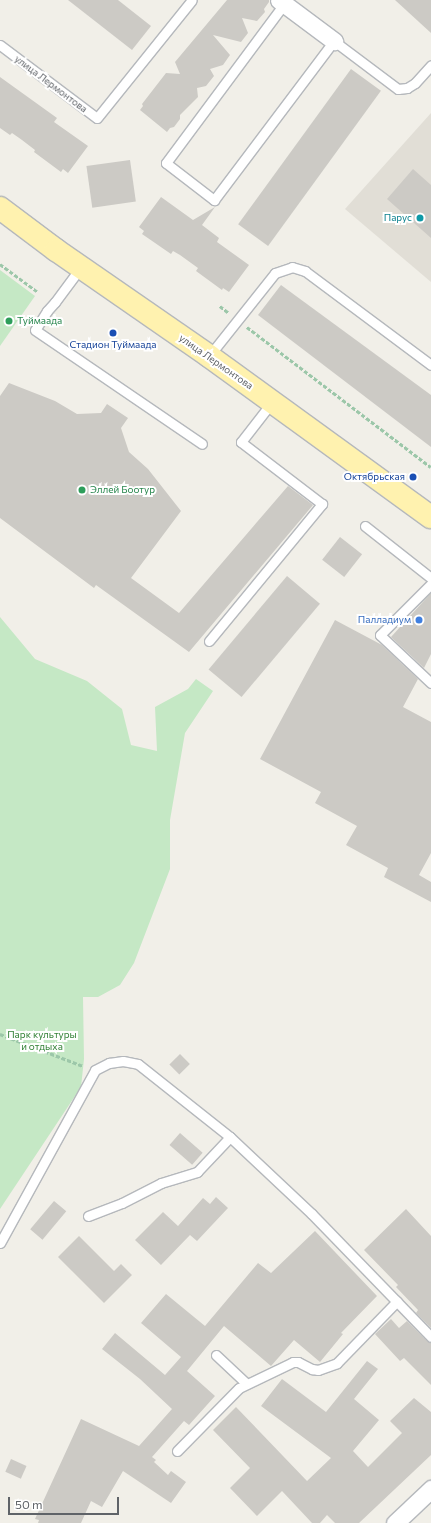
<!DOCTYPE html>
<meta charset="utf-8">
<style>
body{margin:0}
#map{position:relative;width:431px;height:1523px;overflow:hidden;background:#f1efe8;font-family:Commissioner,sans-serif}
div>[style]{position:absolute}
.education>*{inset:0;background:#e1ded6}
.green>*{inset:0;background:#c5e8c5}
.building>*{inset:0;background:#cccac5;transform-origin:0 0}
.path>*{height:2.5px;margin-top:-1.25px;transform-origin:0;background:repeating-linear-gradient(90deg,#9cc7a9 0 4px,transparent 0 6px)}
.roads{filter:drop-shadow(1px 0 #b5b8bc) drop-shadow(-1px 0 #b5b8bc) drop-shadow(0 1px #b5b8bc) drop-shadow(0 -1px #b5b8bc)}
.service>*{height:9px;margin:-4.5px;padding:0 4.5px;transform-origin:4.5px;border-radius:4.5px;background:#fff}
.minor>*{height:17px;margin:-8.5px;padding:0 8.5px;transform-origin:8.5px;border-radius:8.5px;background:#fff}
.primary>*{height:22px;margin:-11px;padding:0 11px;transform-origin:11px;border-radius:11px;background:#fff2af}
.dots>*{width:11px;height:11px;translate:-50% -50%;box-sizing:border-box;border:2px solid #fff;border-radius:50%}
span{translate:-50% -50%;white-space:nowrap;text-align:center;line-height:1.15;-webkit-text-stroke:4px #fff;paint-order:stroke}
.street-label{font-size:10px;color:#5f6368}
.culture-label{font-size:10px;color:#0d838f}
.right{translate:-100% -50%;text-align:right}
.leisure-label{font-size:10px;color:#27864d}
.left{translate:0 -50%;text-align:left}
.transit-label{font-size:10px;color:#164399}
.shop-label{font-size:10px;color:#366cbe}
.park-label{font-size:10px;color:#348238}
.scale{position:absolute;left:8px;top:1497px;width:111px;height:18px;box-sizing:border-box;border:2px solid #5f6368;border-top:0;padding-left:5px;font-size:12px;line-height:14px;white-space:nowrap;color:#5f6368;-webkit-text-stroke:3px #fff;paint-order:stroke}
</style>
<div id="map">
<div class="education">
<div style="clip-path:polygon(431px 113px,431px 282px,345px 209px)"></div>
</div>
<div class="green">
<div style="clip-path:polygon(0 270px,35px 296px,0 346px)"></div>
<div style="clip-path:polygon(0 617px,35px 659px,87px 681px,122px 709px,131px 745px,157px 751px,155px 707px,188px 689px,196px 679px,213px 691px,185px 733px,170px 820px,170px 869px,134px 963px,120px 985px,98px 997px,83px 997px,84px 1059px,81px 1087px,0 1209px)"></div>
</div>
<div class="building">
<div style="clip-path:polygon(68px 0,118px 0,151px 26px,132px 50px)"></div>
<div style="clip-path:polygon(227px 0,269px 0,269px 2px,264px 9px,265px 12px,257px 21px,242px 18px,248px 33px,241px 42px,213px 35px,230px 55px,223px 65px,210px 69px,214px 76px,206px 86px,197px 88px,198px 97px,180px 115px,180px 119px,174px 127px,170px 128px,167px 132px,140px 110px,143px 106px,142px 104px,166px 73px,180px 74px,175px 62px)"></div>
<div style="clip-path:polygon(395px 0,431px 0,431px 33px)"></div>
<div style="left:351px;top:69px;width:37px;height:192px;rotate:36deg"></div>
<div style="clip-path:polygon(0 77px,57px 118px,54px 122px,88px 146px,68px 173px,63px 169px,61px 172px,34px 152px,35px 150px,22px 140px,12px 133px,10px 135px,0 128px)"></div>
<div style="left:130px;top:160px;width:42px;height:44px;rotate:82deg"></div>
<div style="clip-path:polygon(413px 169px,431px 185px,431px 238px,387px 199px)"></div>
<div style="clip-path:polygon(161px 197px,193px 220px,215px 207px,202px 225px,219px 238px,217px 242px,249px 265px,229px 292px,223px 288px,222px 290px,196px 271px,198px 268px,180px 255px,173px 251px,171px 254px,142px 234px,144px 231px,139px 227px)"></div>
<div style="clip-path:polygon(281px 285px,431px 395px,431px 447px,258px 315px)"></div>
<div style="clip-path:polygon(9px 383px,55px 401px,77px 414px,101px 413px,107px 404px,128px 418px,121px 428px,129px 452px,148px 469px,181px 511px,131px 578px,179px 613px,288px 486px,313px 505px,189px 652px,96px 585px,94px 588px,0 518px,0 396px)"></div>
<div style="left:340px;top:537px;width:28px;height:29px;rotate:38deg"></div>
<div style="left:287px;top:576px;width:43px;height:122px;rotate:40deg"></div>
<div style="clip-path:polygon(431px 593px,431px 654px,424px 668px,391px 637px)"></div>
<div style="clip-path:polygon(335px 620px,382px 645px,418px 679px,403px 707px,431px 722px,431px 853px,419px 875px,431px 882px,431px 902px,384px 877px,388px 868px,346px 845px,357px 826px,315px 803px,321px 792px,260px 759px)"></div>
<div style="left:180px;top:1054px;width:14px;height:15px;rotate:45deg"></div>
<div style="left:180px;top:1133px;width:30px;height:16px;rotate:41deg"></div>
<div style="clip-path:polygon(216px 1197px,228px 1208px,197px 1241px,190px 1235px,161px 1265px,135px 1240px,163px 1212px,178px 1226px,203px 1198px,210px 1204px)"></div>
<div style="left:54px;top:1201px;width:16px;height:37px;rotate:40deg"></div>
<div style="clip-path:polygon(406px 1209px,431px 1236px,431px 1328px,416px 1313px,418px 1310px,396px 1287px,398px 1285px,364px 1250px)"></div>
<div style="clip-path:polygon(315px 1231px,377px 1296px,341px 1333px,343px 1334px,320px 1362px,294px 1340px,271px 1366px,224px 1326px,187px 1371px,215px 1396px,189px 1425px,184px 1421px,152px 1457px,156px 1460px,154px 1462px,168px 1475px,171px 1471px,186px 1482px,171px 1503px,123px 1471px,102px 1507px,91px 1501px,81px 1523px,38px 1523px,39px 1520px,35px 1519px,81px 1419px,139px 1446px,172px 1409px,140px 1379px,102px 1349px,115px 1333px,165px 1375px,181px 1357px,141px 1323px,166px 1294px,205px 1326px,258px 1263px,271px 1273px)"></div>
<div style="clip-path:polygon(79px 1236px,114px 1271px,121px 1264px,132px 1275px,104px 1303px,58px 1257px)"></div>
<div style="clip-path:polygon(391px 1319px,399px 1328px,407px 1321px,427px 1341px,431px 1343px,431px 1385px,404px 1358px,400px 1361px,375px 1334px)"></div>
<div style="clip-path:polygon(367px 1361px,378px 1369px,354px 1399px,379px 1420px,353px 1451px,368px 1467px,402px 1433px,390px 1421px,414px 1398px,431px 1412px,431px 1455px,359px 1523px,335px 1523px,327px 1515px,320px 1523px,312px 1523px,282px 1491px,257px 1516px,230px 1488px,250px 1468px,213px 1430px,236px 1407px,307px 1481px,331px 1458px,261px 1406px,282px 1379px,326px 1412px)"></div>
<div style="left:11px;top:1459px;width:17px;height:14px;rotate:24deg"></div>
</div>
<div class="path">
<div style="left:0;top:264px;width:47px;rotate:36.4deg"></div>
<div style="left:220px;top:306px;width:11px;rotate:38deg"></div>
<div style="left:247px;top:327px;width:231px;rotate:37.3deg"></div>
<div style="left:0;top:1034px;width:89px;rotate:21.1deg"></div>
</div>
<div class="roads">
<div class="service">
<div style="left:284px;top:4px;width:198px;rotate:126.6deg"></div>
<div style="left:166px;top:163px;width:61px;rotate:37.6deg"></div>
<div style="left:214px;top:200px;width:199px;rotate:-53deg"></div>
<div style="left:334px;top:41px;width:80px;rotate:36.9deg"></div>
<div style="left:398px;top:89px;width:9px;rotate:-6deg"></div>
<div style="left:407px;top:88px;width:9px;rotate:-32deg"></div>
<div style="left:415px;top:83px;width:24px;rotate:-48deg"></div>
<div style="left:0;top:45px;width:121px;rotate:37deg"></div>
<div style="left:97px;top:118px;width:151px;rotate:-51.2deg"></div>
<div style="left:81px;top:267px;width:44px;rotate:126.6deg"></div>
<div style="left:55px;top:302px;width:12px;rotate:132deg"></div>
<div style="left:47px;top:311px;width:22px;rotate:122deg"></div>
<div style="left:35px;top:330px;width:202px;rotate:34.3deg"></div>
<div style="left:209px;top:356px;width:106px;rotate:-51.5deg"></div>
<div style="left:275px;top:273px;width:18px;rotate:-19deg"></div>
<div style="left:292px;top:267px;width:14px;rotate:17deg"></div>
<div style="left:305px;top:271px;width:157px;rotate:36.7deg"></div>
<div style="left:365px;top:526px;width:84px;rotate:38.2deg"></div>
<div style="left:431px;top:584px;width:72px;rotate:135deg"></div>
<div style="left:380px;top:635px;width:70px;rotate:43.3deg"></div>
<div style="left:209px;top:641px;width:178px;rotate:-50.5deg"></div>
<div style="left:322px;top:504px;width:102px;rotate:-142.6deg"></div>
<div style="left:241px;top:442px;width:51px;rotate:-52.2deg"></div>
<div style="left:88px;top:1216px;width:36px;rotate:-21deg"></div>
<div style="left:122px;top:1203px;width:44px;rotate:-27.1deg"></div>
<div style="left:161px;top:1183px;width:38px;rotate:-17deg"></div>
<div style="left:197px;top:1172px;width:48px;rotate:-46.7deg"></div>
<div style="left:0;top:1243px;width:197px;rotate:-61.2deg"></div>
<div style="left:95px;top:1070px;width:16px;rotate:-27deg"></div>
<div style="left:109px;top:1063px;width:14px;rotate:-8deg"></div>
<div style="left:123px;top:1061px;width:15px;rotate:11deg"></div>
<div style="left:138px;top:1064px;width:117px;rotate:38.4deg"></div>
<div style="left:230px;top:1137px;width:112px;rotate:43.2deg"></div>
<div style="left:312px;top:1214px;width:171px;rotate:45.9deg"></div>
<div style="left:216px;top:1355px;width:42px;rotate:43.1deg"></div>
<div style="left:177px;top:1451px;width:88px;rotate:-45.5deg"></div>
<div style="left:239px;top:1388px;width:60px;rotate:-25.7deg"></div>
<div style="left:293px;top:1362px;width:5px"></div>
<div style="left:298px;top:1362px;width:16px;rotate:27deg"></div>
<div style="left:312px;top:1369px;width:6px;rotate:9deg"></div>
<div style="left:318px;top:1370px;width:20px;rotate:-20deg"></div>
<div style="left:337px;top:1363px;width:86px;rotate:-45.9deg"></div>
</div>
<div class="minor">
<div style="left:279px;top:0;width:69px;rotate:36.7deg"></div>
<div style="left:395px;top:1523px;width:50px;rotate:-43.4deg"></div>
</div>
<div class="primary">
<div style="left:0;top:208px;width:70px;rotate:36.9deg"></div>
<div style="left:56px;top:250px;width:186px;rotate:34.7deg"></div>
<div style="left:209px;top:356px;width:274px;rotate:36deg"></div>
</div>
</div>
<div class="dots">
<div style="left:420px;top:218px;background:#0f9aa8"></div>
<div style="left:9px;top:321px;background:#2e9e5b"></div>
<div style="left:113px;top:333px;background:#1a4fb4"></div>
<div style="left:413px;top:477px;background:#1a4fb4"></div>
<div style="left:82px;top:490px;background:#2e9e5b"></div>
<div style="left:419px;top:620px;background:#3f7fe0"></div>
</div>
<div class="street-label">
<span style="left:51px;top:84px;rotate:37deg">улица Лермонтова</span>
<span style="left:216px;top:362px;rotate:35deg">улица Лермонтова</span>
</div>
<div class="culture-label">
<span class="right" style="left:412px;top:218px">Парус</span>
</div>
<div class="leisure-label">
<span class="left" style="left:17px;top:321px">Туймаада</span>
<span class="left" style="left:90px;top:490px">Эллей Боотур</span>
</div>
<div class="transit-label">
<span style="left:113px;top:345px">Стадион Туймаада</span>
<span class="right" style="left:405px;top:477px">Октябрьская</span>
</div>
<div class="shop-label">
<span class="right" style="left:411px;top:620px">Палладиум</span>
</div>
<div class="park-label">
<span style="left:42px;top:1040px">Парк культуры<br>и отдыха</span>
</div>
<div class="scale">50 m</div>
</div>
